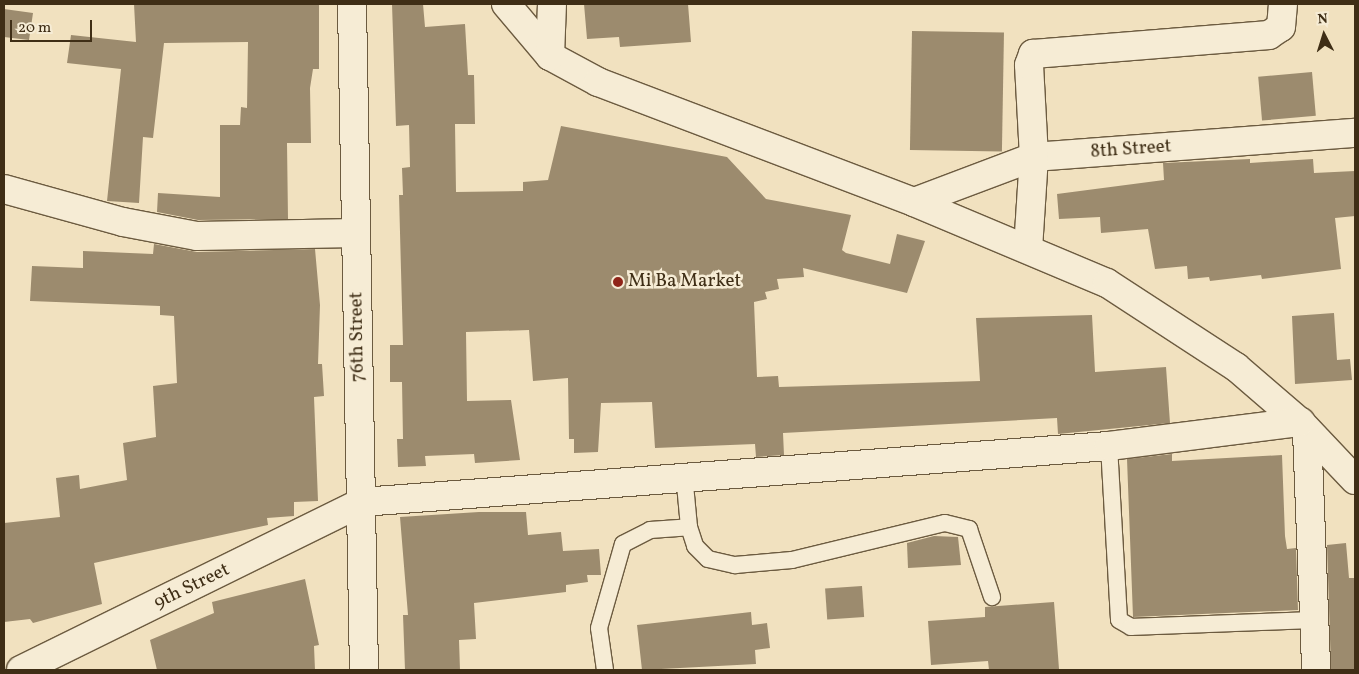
<!DOCTYPE html>
<style>
body{margin:0}
#map{position:relative;width:1359px;height:674px;overflow:hidden;background:#f1e1bf;font-family:Vollkorn,serif}
div>[style]{position:absolute}
.building>*{inset:0;background:#9c8b6e;transform-origin:0 0}
.roads{filter:drop-shadow(1px 0 #6c5b40) drop-shadow(-1px 0 #6c5b40) drop-shadow(0 1px #6c5b40) drop-shadow(0 -1px #6c5b40)}
.service>*{height:16px;margin:-8px;padding:0 8px;transform-origin:8px;border-radius:8px;background:#f6ecd5}
.minor>*{height:28px;margin:-14px;padding:0 14px;transform-origin:14px;border-radius:14px;background:#f6ecd5}
.tertiary>*{height:28px;margin:-14px;padding:0 14px;transform-origin:14px;border-radius:14px;background:#f6ecd5}
.dots>*{width:14px;height:14px;translate:-50% -50%;box-sizing:border-box;border:2px solid #f6ecd5;border-radius:50%}
span{translate:-50% -50%;white-space:nowrap;text-align:center;line-height:1.15;-webkit-text-stroke:5px #f6ecd5;paint-order:stroke}
.street-label{font-size:19px;color:#3f2e16}
.poi-label{font-size:19px;color:#3f2e16}
.left{translate:0 -50%;text-align:left}
.frame{position:absolute;inset:0;border:5px solid #3f2e16;pointer-events:none}
.north{position:absolute;left:1299px;top:10px;width:50px;height:50px;-webkit-text-stroke:4px #f6ecd5;paint-order:stroke;rotate:355deg;font-size:14px;font-weight:700;line-height:20px;text-align:center;color:#3f2e16}
.north::after{content:'';display:block;margin:auto;width:18px;height:22px;background:#3f2e16;clip-path:polygon(50% 0,100% 100%,50% 72%,0 100%)}
.scale{position:absolute;left:10px;top:20px;width:82px;height:22px;box-sizing:border-box;border:2px solid #3f2e16;border-top:0;padding-left:6px;font-size:15px;line-height:18px;white-space:nowrap;color:#3f2e16;-webkit-text-stroke:4px #f6ecd5;paint-order:stroke}
</style>
<div id="map">
<div class="building">
<div style="clip-path:polygon(134px 4px,319px 4px,319px 69px,313px 69px,310px 88px,311px 143px,287px 143px,288px 219px,198px 220px,157px 212px,158px 193px,220px 197px,220px 125px,240px 125px,241px 107px,247px 108px,248px 42px,164px 43px,153px 138px,143px 137px,139px 203px,107px 201px,121px 69px,67px 63px,71px 35px,136px 42px)"></div>
<div style="clip-path:polygon(392px 4px,423px 4px,425px 27px,465px 24px,468px 75px,474px 75px,475px 124px,455px 124px,456px 192px,523px 191px,523px 182px,548px 180px,561px 126px,727px 157px,766px 199px,851px 215px,842px 250px,846px 253px,890px 264px,897px 234px,925px 241px,907px 293px,803px 268px,804px 277px,777px 279px,779px 289px,765px 292px,767px 299px,754px 302px,757px 377px,778px 376px,779px 387px,980px 381px,976px 318px,1092px 315px,1095px 372px,1166px 367px,1170px 423px,1058px 434px,1057px 418px,783px 433px,784px 455px,756px 457px,755px 444px,655px 448px,652px 402px,601px 403px,598px 452px,574px 453px,574px 439px,569px 439px,568px 378px,533px 381px,529px 330px,466px 332px,467px 401px,511px 400px,520px 460px,475px 463px,474px 454px,425px 456px,426px 466px,398px 467px,397px 439px,403px 439px,402px 382px,390px 382px,390px 345px,403px 345px,399px 195px,403px 195px,402px 168px,410px 167px,409px 125px,396px 126px)"></div>
<div style="clip-path:polygon(584px 4px,688px 4px,691px 42px,620px 47px,619px 37px,587px 39px)"></div>
<div style="clip-path:polygon(4px 9px,33px 13px,29px 40px,4px 37px)"></div>
<div style="left:912px;top:31px;width:92px;height:119px;rotate:1deg"></div>
<div style="left:1312px;top:72px;width:44px;height:54px;rotate:85deg"></div>
<div style="clip-path:polygon(1250px 159px,1250px 163px,1313px 159px,1314px 173px,1355px 171px,1355px 216px,1335px 218px,1341px 269px,1262px 279px,1261px 275px,1210px 281px,1209px 277px,1188px 279px,1187px 266px,1155px 269px,1148px 229px,1101px 233px,1100px 217px,1059px 219px,1057px 194px,1164px 180px,1163px 163px)"></div>
<div style="clip-path:polygon(154px 244px,197px 252px,315px 249px,320px 305px,318px 364px,322px 364px,324px 396px,314px 397px,318px 501px,294px 502px,294px 516px,267px 518px,268px 525px,94px 563px,102px 604px,33px 623px,30px 619px,4px 622px,4px 523px,60px 517px,56px 478px,79px 475px,80px 489px,127px 480px,123px 443px,156px 437px,153px 386px,177px 383px,174px 316px,160px 315px,160px 306px,30px 301px,32px 266px,83px 268px,83px 251px,153px 254px)"></div>
<div style="clip-path:polygon(1334px 313px,1337px 360px,1350px 359px,1352px 380px,1295px 384px,1292px 316px)"></div>
<div style="clip-path:polygon(1172px 454px,1172px 461px,1282px 455px,1285px 536px,1287px 549px,1296px 548px,1298px 610px,1133px 617px,1127px 459px)"></div>
<div style="clip-path:polygon(479px 512px,526px 512px,528px 535px,561px 532px,563px 551px,599px 549px,601px 575px,587px 575px,588px 582px,566px 585px,566px 592px,474px 603px,476px 639px,459px 640px,460px 670px,405px 670px,403px 615px,408px 615px,400px 517px)"></div>
<div style="clip-path:polygon(934px 536px,958px 537px,961px 565px,908px 568px,907px 543px)"></div>
<div style="clip-path:polygon(1346px 543px,1349px 578px,1355px 578px,1355px 670px,1331px 670px,1327px 545px)"></div>
<div style="clip-path:polygon(305px 579px,319px 645px,314px 646px,315px 670px,157px 670px,150px 640px,214px 613px,212px 602px)"></div>
<div style="left:862px;top:586px;width:31px;height:37px;rotate:86deg"></div>
<div style="clip-path:polygon(1054px 602px,1059px 669px,989px 670px,988px 661px,931px 665px,928px 621px,985px 617px,985px 607px)"></div>
<div style="clip-path:polygon(751px 612px,752px 625px,767px 623px,770px 648px,755px 650px,756px 664px,642px 670px,637px 625px)"></div>
</div>
<div class="roads">
<div class="service">
<div style="left:1109px;top:446px;width:174px;rotate:86.7deg"></div>
<div style="left:1119px;top:620px;width:14px;rotate:30deg"></div>
<div style="left:1131px;top:627px;width:181px;rotate:-2.2deg"></div>
<div style="left:684px;top:474px;width:53px;rotate:84.6deg"></div>
<div style="left:689px;top:527px;width:20px;rotate:72deg"></div>
<div style="left:695px;top:546px;width:18px;rotate:45deg"></div>
<div style="left:708px;top:559px;width:28px;rotate:13deg"></div>
<div style="left:735px;top:565px;width:57px;rotate:-5deg"></div>
<div style="left:792px;top:560px;width:157px;rotate:-13.6deg"></div>
<div style="left:945px;top:523px;width:25px;rotate:14deg"></div>
<div style="left:969px;top:529px;width:72px;rotate:71.3deg"></div>
<div style="left:605px;top:670px;width:42px;rotate:-98.1deg"></div>
<div style="left:599px;top:628px;width:87px;rotate:-74.1deg"></div>
<div style="left:623px;top:544px;width:30px;rotate:-27deg"></div>
<div style="left:650px;top:530px;width:39px;rotate:-4deg"></div>
</div>
<div class="minor">
<div style="left:506px;top:4px;width:68px;rotate:49.8deg"></div>
<div style="left:550px;top:56px;width:55px;rotate:28.4deg"></div>
<div style="left:598px;top:82px;width:338px;rotate:20.8deg"></div>
<div style="left:914px;top:202px;width:209px;rotate:22.8deg"></div>
<div style="left:1107px;top:283px;width:154px;rotate:33.1deg"></div>
<div style="left:1236px;top:367px;width:84px;rotate:40.7deg"></div>
<div style="left:1300px;top:422px;width:80px;rotate:46.5deg"></div>
<div style="left:550px;top:56px;width:52px;rotate:-87.8deg"></div>
<div style="left:4px;top:189px;width:123px;rotate:15.5deg"></div>
<div style="left:123px;top:222px;width:75px;rotate:10.7deg"></div>
<div style="left:197px;top:236px;width:159px;rotate:-1.1deg"></div>
<div style="left:914px;top:202px;width:128px;rotate:-20.6deg"></div>
<div style="left:1034px;top:157px;width:322px;rotate:-4.3deg"></div>
<div style="left:1028px;top:249px;width:92px;rotate:-86.3deg"></div>
<div style="left:1034px;top:157px;width:92px;rotate:-93.1deg"></div>
<div style="left:1029px;top:65px;width:12px;rotate:-70deg"></div>
<div style="left:1033px;top:54px;width:237px;rotate:-4.6deg"></div>
<div style="left:1269px;top:35px;width:14px;rotate:-34deg"></div>
<div style="left:1281px;top:27px;width:23px;rotate:-85deg"></div>
<div style="left:1307px;top:431px;width:239px;rotate:87.8deg"></div>
<div style="left:21px;top:670px;width:380px;rotate:-26.2deg"></div>
<div style="left:362px;top:502px;width:749px;rotate:-4.29deg"></div>
<div style="left:1109px;top:446px;width:193px;rotate:-7.2deg"></div>
</div>
<div class="tertiary">
<div style="left:352px;top:4px;width:666px;rotate:88.97deg"></div>
</div>
</div>
<div class="dots">
<div style="left:618px;top:282px;background:#8f2418"></div>
</div>
<div class="street-label">
<span style="left:1131px;top:150px;rotate:-4deg">8th Street</span>
<span style="left:358px;top:337px;rotate:-91deg">76th Street</span>
<span style="left:192px;top:587px;rotate:-26deg">9th Street</span>
</div>
<div class="poi-label">
<span class="left" style="left:628px;top:282px">Mi Ba Market</span>
</div>
<div class="frame"></div>
<div class="north">N</div>
<div class="scale">20 m</div>
</div>
